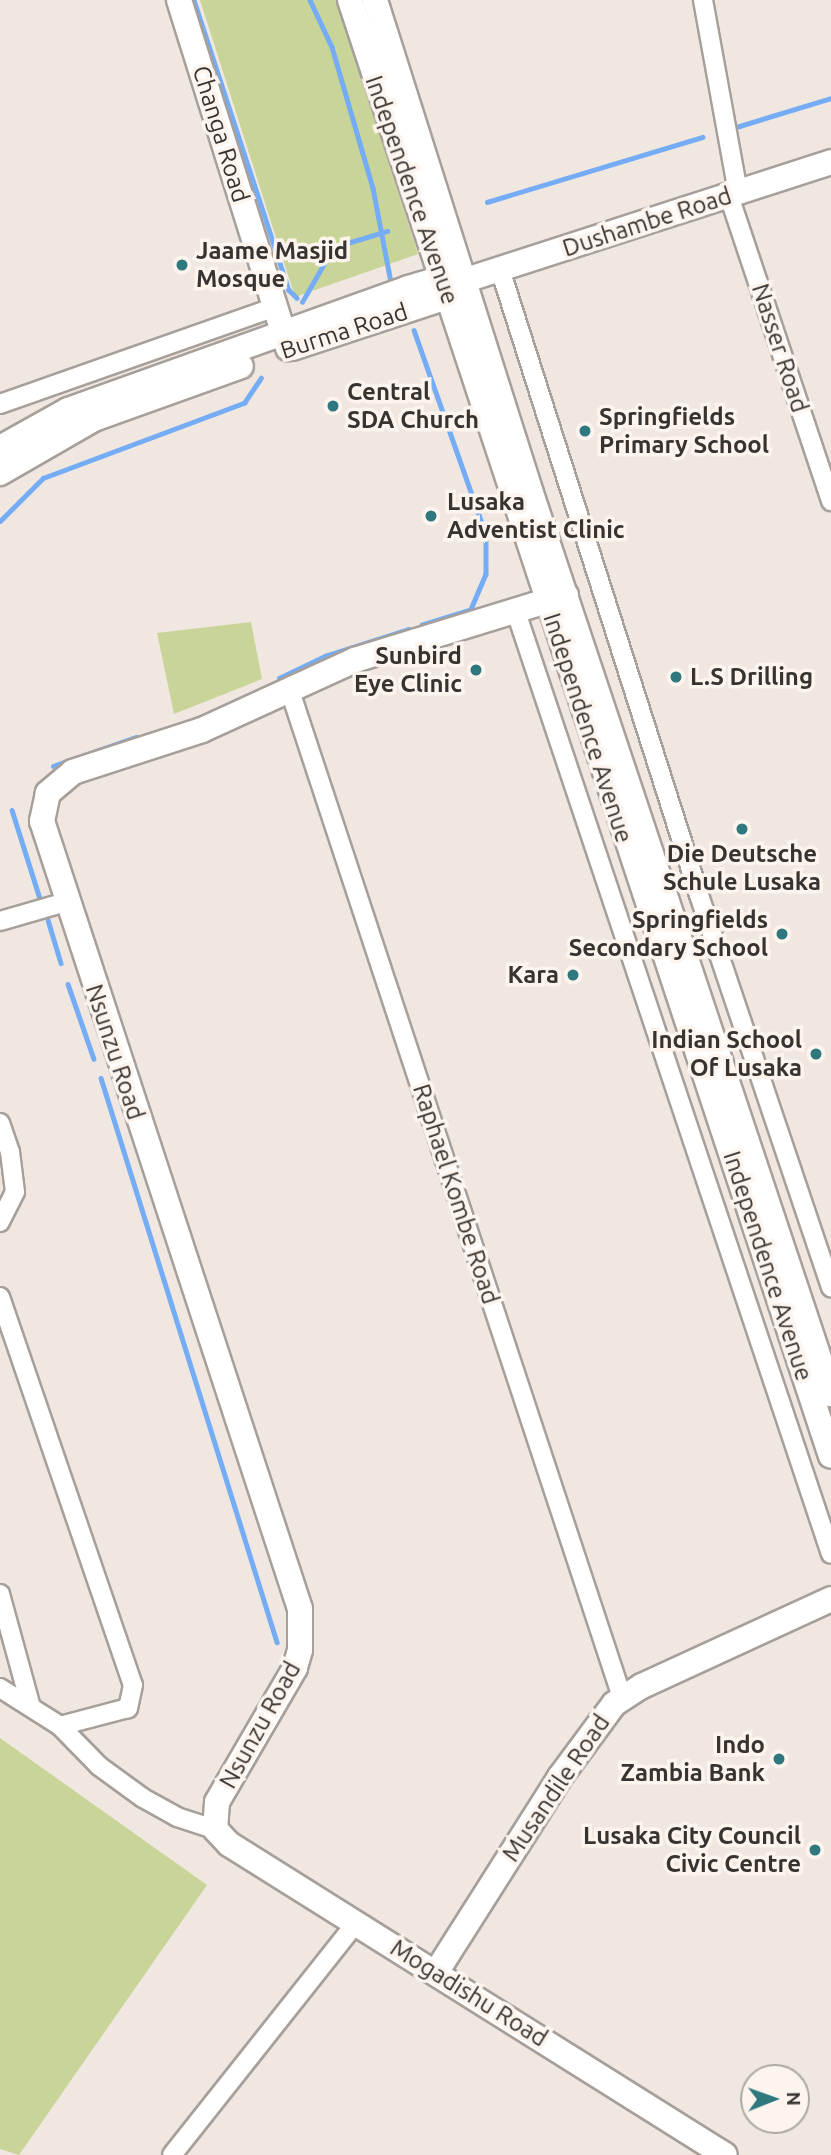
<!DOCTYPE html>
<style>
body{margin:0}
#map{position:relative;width:831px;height:2155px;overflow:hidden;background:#f0e7e0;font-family:Ubuntu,sans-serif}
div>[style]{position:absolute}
.green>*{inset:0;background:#c9d598}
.stream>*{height:4.5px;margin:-2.25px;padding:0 2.25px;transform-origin:2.25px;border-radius:2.25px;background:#75acf6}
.roads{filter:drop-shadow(2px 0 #a79f99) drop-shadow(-2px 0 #a79f99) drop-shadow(0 2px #a79f99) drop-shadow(0 -2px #a79f99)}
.street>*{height:18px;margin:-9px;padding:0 9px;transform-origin:9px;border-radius:9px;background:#fff}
.secondary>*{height:24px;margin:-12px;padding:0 12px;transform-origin:12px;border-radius:12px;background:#fff}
.dots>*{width:19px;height:19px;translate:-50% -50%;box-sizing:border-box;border:4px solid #fdf4ee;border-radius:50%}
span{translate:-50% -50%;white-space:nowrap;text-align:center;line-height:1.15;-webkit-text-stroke:7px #fdf4ee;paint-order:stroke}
.street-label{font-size:24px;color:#363330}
.poi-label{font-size:24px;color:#363330;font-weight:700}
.left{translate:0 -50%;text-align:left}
.right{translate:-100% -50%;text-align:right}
.north{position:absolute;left:740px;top:2064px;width:70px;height:70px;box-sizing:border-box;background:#fdf4ee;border:2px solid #ada7a2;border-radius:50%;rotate:89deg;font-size:19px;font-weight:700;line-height:28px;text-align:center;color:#363330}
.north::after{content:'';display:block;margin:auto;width:24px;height:32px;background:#2e787e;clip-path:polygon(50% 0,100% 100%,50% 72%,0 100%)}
</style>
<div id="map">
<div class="green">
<div style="clip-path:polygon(200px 0,336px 0,418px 254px,295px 297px)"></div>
<div style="clip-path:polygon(251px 622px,262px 679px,174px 714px,157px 633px)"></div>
<div style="clip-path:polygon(0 1738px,207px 1885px,19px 2155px,0 2149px)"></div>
</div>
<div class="stream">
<div style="left:194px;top:0;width:305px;rotate:71.9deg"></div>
<div style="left:289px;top:290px;width:11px;rotate:45deg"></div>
<div style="left:310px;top:0;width:52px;rotate:64.9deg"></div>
<div style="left:332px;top:47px;width:147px;rotate:73.8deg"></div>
<div style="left:373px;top:188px;width:96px;rotate:79.2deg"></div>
<div style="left:733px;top:128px;width:102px;rotate:-17deg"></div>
<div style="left:487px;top:202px;width:225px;rotate:-16.8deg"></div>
<div style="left:302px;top:302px;width:54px;rotate:-60.1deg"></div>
<div style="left:329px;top:255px;width:19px;rotate:-36deg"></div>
<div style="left:344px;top:244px;width:45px;rotate:-16.8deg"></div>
<div style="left:414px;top:330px;width:216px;rotate:70.6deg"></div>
<div style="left:486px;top:534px;width:40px;rotate:90deg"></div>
<div style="left:486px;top:574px;width:39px;rotate:113deg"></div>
<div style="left:471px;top:610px;width:51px;rotate:163deg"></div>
<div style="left:0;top:521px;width:61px;rotate:-45deg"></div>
<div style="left:43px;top:478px;width:215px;rotate:-20.5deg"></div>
<div style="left:244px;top:403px;width:30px;rotate:-56deg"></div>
<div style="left:279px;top:678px;width:51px;rotate:-25.6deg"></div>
<div style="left:325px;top:656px;width:88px;rotate:-17.8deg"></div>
<div style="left:176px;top:726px;width:33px;rotate:-20deg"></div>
<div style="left:53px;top:766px;width:88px;rotate:-19.3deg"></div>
<div style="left:12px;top:810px;width:96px;rotate:72.5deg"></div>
<div style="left:48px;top:920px;width:45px;rotate:73.2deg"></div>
<div style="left:68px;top:984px;width:79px;rotate:70.9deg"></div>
<div style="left:101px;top:1078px;width:591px;rotate:72.67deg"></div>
</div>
<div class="roads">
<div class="street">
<div style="left:703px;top:0;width:196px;rotate:79.7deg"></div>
<div style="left:729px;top:196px;width:322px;rotate:71.5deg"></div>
<div style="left:500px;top:269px;width:657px;rotate:72.36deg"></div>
<div style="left:699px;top:895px;width:414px;rotate:71.4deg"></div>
<div style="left:0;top:404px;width:292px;rotate:-19.4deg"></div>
<div style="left:515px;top:609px;width:996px;rotate:71.51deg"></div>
<div style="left:290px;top:691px;width:1059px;rotate:71.74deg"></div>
<div style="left:0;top:921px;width:69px;rotate:-16.1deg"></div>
<div style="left:0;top:1123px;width:31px;rotate:71deg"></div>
<div style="left:10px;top:1152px;width:40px;rotate:82.9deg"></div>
<div style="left:15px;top:1192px;width:34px;rotate:117deg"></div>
<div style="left:0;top:1297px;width:410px;rotate:71.1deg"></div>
<div style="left:133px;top:1685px;width:24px;rotate:102deg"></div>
<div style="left:128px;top:1708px;width:70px;rotate:165.2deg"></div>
<div style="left:0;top:1594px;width:117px;rotate:74.7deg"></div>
<div style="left:0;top:1688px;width:71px;rotate:32.3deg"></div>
<div style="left:60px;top:1726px;width:56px;rotate:45.7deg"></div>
<div style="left:99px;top:1766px;width:54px;rotate:36deg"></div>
<div style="left:143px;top:1798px;width:39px;rotate:29deg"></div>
<div style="left:177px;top:1817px;width:40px;rotate:18deg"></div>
<div style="left:172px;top:2155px;width:296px;rotate:-51.6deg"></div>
</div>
<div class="secondary">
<div style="left:179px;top:0;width:365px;rotate:72.6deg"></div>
<div style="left:350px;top:0;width:1533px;rotate:71.72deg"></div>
<div style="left:375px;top:0;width:517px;rotate:72.44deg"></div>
<div style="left:531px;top:493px;width:950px;rotate:71.58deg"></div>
<div style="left:292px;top:348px;width:154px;rotate:-18.2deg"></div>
<div style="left:438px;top:300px;width:27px;rotate:-39deg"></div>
<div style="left:0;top:448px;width:78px;rotate:-29.2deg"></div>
<div style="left:68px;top:410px;width:361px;rotate:-19.7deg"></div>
<div style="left:408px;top:288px;width:25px;rotate:-16deg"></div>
<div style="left:432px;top:281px;width:31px"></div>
<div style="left:463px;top:281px;width:387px;rotate:-17.9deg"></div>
<div style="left:0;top:473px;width:108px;rotate:-29.9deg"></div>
<div style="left:94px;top:419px;width:156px;rotate:-19.8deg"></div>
<div style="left:566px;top:595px;width:221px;rotate:162.9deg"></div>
<div style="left:355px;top:660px;width:168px;rotate:155.4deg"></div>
<div style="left:202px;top:730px;width:136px;rotate:162deg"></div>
<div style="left:73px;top:772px;width:33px;rotate:140deg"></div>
<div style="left:48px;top:793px;width:29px;rotate:102deg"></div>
<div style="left:42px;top:821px;width:829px;rotate:71.87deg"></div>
<div style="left:300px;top:1609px;width:41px;rotate:90deg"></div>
<div style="left:300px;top:1650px;width:19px;rotate:106deg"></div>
<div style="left:295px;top:1668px;width:155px;rotate:120.2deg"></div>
<div style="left:217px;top:1802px;width:27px;rotate:94deg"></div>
<div style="left:215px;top:1829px;width:21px;rotate:47deg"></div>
<div style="left:229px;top:1844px;width:585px;rotate:32.09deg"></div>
<div style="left:437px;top:1971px;width:230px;rotate:-57.6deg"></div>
<div style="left:560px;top:1777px;width:91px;rotate:-53.5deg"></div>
<div style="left:614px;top:1704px;width:33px;rotate:-33deg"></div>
<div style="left:642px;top:1686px;width:208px;rotate:-24.7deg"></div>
</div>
</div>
<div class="dots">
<div style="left:182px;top:265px;background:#2e787e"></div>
<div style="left:333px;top:406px;background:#2e787e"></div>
<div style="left:585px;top:431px;background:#2e787e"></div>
<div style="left:431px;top:516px;background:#2e787e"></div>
<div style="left:476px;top:670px;background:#2e787e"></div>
<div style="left:676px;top:677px;background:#2e787e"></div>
<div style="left:742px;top:829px;background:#2e787e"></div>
<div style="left:782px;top:934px;background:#2e787e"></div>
<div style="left:573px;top:975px;background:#2e787e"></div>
<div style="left:816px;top:1054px;background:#2e787e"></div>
<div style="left:779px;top:1759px;background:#2e787e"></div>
<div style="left:815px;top:1850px;background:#2e787e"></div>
</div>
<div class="street-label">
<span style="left:221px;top:134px;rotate:73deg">Changa Road</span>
<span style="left:412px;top:190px;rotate:71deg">Independence Avenue</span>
<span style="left:647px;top:222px;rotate:-18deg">Dushambe Road</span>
<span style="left:344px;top:331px;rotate:-18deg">Burma Road</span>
<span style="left:780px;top:348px;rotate:72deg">Nasser Road</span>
<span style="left:588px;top:728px;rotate:72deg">Independence Avenue</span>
<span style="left:115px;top:1052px;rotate:72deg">Nsunzu Road</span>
<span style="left:456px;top:1194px;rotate:72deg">Raphael Kombe Road</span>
<span style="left:768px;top:1266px;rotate:72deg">Independence Avenue</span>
<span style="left:260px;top:1725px;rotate:-61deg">Nsunzu Road</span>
<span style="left:556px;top:1788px;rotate:-56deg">Musandile Road</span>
<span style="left:469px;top:1993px;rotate:32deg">Mogadishu Road</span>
</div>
<div class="poi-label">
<span class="left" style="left:196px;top:265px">Jaame Masjid<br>Mosque</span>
<span class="left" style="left:347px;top:406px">Central<br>SDA Church</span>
<span class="left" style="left:599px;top:431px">Springfields<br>Primary School</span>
<span class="left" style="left:447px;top:516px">Lusaka<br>Adventist Clinic</span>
<span class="right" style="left:462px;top:670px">Sunbird<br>Eye Clinic</span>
<span class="left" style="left:690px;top:677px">L.S Drilling</span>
<span style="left:742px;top:868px">Die Deutsche<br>Schule Lusaka</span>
<span class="right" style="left:768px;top:934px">Springfields<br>Secondary School</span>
<span class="right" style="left:559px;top:975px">Kara</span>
<span class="right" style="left:802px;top:1054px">Indian School<br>Of Lusaka</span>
<span class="right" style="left:765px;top:1759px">Indo<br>Zambia Bank</span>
<span class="right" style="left:801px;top:1850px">Lusaka City Council<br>Civic Centre</span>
</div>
<div class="north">N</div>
</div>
